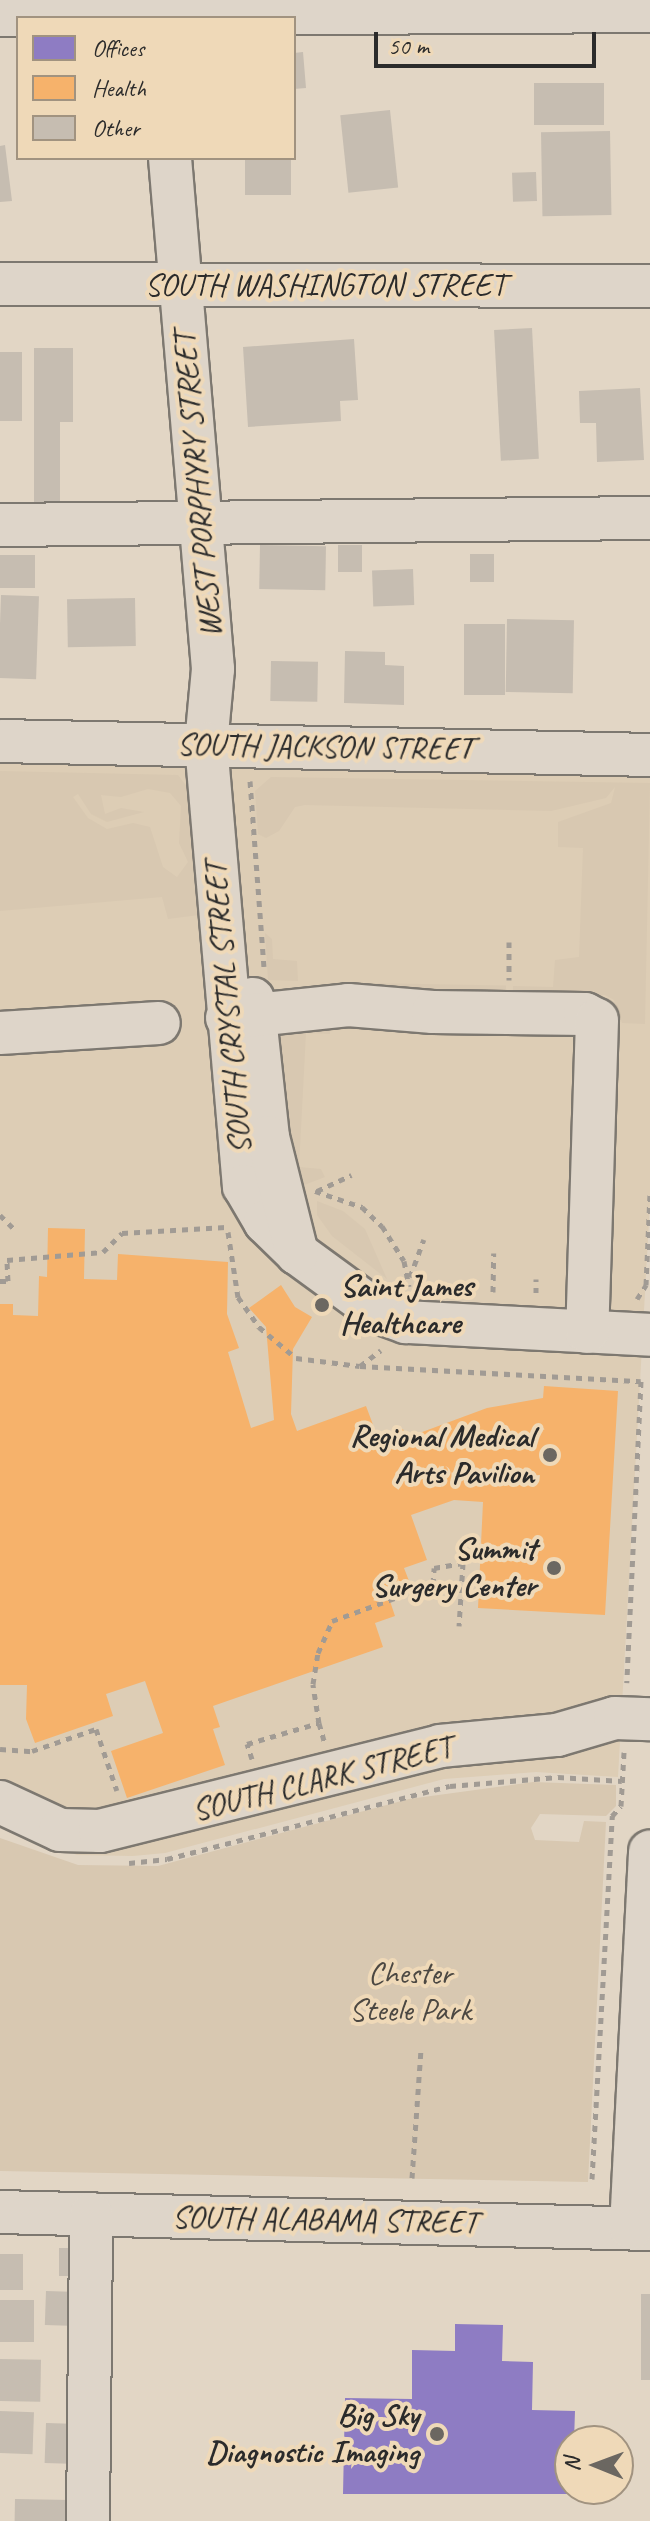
<!DOCTYPE html>
<style>
body{margin:0}
#map{position:relative;width:650px;height:2521px;overflow:hidden;background:#e2d6c5;font-family:Caveat,sans-serif}
div>[style]{position:absolute}
.built>*{inset:0;background:#ddcdb5}
.green>*{inset:0;background:#d8c8b1;transform-origin:0 0}
.offices>*{inset:0;background:#8e7cc3}
.health>*{inset:0;background:#f6b26b}
.building>*{inset:0;background:#c6bdb1;transform-origin:0 0}
.path>*{height:5px;margin-top:-2.5px;transform-origin:0;background:repeating-linear-gradient(90deg,#a19b94 0 6px,transparent 0 12px)}
.roads{filter:drop-shadow(2px 0 #7d7870) drop-shadow(-2px 0 #7d7870) drop-shadow(0 2px #7d7870) drop-shadow(0 -2px #7d7870)}
.minor>*{height:42px;margin:-21px;padding:0 21px;transform-origin:21px;border-radius:21px;background:#ded5c9}
.dots>*{width:22px;height:22px;translate:-50% -50%;box-sizing:border-box;border:4px solid #efd9b8;border-radius:50%}
span{translate:-50% -50%;white-space:nowrap;text-align:center;line-height:1.15;-webkit-text-stroke:8px #efd9b8;paint-order:stroke}
.street-label{font-size:32px;color:#2b2b2b}
.poi-label{font-size:32px;color:#2b2b2b;font-weight:700}
.left{translate:0 -50%;text-align:left}
.right{translate:-100% -50%;text-align:right}
.park-label{font-size:32px;color:#4c4842}
.legend{position:absolute;left:16px;top:16px;width:280px;height:144px;box-sizing:border-box;background:#efd9b8;border:2px solid #a19380;margin:0;padding:10px 14px;list-style:none;font-size:24px;color:#2b2b2b}
.legend li{display:flex;align-items:center;gap:16px;height:40px}
.legend b{width:40px;border:2px solid #a19380}
.north{position:absolute;left:554px;top:2425px;width:80px;height:80px;box-sizing:border-box;background:#efd9b8;border:2px solid #a19380;border-radius:50%;rotate:271deg;font-size:22px;font-weight:700;line-height:32px;text-align:center;color:#2b2b2b}
.north::after{content:'';display:block;margin:auto;width:28px;height:36px;background:#6b6761;clip-path:polygon(50% 0,100% 100%,50% 72%,0 100%)}
.scale{position:absolute;left:374px;top:32px;width:222px;height:36px;box-sizing:border-box;border:4px solid #2b2b2b;border-top:0;padding-left:10px;font-size:24px;line-height:28px;white-space:nowrap;color:#2b2b2b;-webkit-text-stroke:6px #efd9b8;paint-order:stroke}
</style>
<div id="map">
<div class="built">
<div style="clip-path:polygon(0 762px,650px 774px,650px 1203px,618px 1777px,536px 1772px,444px 1779px,165px 1853px,133px 1856px,77px 1855px,0 1826px)"></div>
</div>
<div class="green">
<div style="clip-path:polygon(evenodd,0 771px,178px 775px,188px 788px,199px 915px,168px 919px,162px 897px,0 911px,0 771px,148px 789px,170px 793px,181px 806px,179px 843px,188px 862px,177px 877px,163px 867px,150px 827px,133px 823px,107px 829px,88px 818px,73px 797px,78px 794px,91px 814px,107px 822px,144px 812px,121px 808px,105px 814px,101px 795px,121px 797px,148px 789px)"></div>
<div style="clip-path:polygon(271px 777px,650px 783px,645px 1024px,622px 1023px,614px 1000px,605px 995px,513px 994px,513px 986px,553px 987px,555px 960px,579px 957px,583px 848px,558px 847px,558px 822px,611px 803px,615px 787px,606px 798px,551px 811px,305px 805px,295px 807px,279px 831px,266px 838px,258px 834px,255px 791px)"></div>
<div style="clip-path:polygon(265px 933px,272px 939px,273px 959px,297px 961px,298px 981px,268px 980px)"></div>
<div style="left:366px;top:983px;width:140px;height:11px;rotate:1deg"></div>
<div style="clip-path:polygon(330px 1026px,330px 1034px,306px 1033px,299px 1167px,321px 1169px,325px 1177px,299px 1187px,292px 1171px,274px 1031px)"></div>
<div style="clip-path:polygon(317px 1201px,343px 1211px,365px 1229px,387px 1279px,332px 1236px,317px 1215px)"></div>
<div style="clip-path:polygon(533px 1782px,616px 1785px,616px 1806px,606px 1816px,540px 1814px,531px 1828px,535px 1840px,579px 1842px,584px 1821px,606px 1822px,588px 2182px,0 2171px,0 1838px,78px 1865px,158px 1866px,409px 1799px)"></div>
</div>
<div class="offices">
<div style="clip-path:polygon(455px 2324px,503px 2325px,502px 2361px,533px 2362px,532px 2410px,575px 2411px,574px 2441px,570px 2441px,573px 2494px,343px 2494px,345px 2398px,412px 2399px,412px 2350px,455px 2351px)"></div>
</div>
<div class="health">
<div style="clip-path:polygon(48px 1228px,85px 1229px,84px 1279px,117px 1280px,118px 1254px,228px 1262px,227px 1314px,239px 1348px,228px 1352px,251px 1428px,274px 1420px,266px 1327px,249px 1308px,281px 1285px,295px 1307px,312px 1317px,293px 1349px,291px 1414px,297px 1431px,366px 1406px,378px 1438px,403px 1429px,406px 1438px,487px 1408px,543px 1398px,544px 1386px,618px 1391px,605px 1615px,478px 1608px,483px 1502px,454px 1500px,411px 1515px,427px 1560px,404px 1568px,411px 1586px,388px 1595px,395px 1616px,375px 1623px,383px 1647px,213px 1706px,220px 1727px,213px 1729px,225px 1765px,127px 1798px,111px 1751px,163px 1733px,145px 1681px,106px 1694px,113px 1716px,35px 1743px,26px 1719px,27px 1685px,0 1685px,0 1304px,13px 1304px,13px 1315px,38px 1316px,39px 1276px,47px 1277px)"></div>
</div>
<div class="building">
<div style="clip-path:polygon(303px 52px,306px 88px,294px 89px,294px 53px)"></div>
<div style="left:604px;top:83px;width:42px;height:70px;rotate:90deg"></div>
<div style="left:390px;top:110px;width:78px;height:50px;rotate:84deg"></div>
<div style="left:610px;top:131px;width:84px;height:69px;rotate:89deg"></div>
<div style="clip-path:polygon(5px 145px,12px 201px,0 202px,0 146px)"></div>
<div style="left:245px;top:158px;width:46px;height:37px"></div>
<div style="left:536px;top:172px;width:29px;height:24px;rotate:88deg"></div>
<div style="left:532px;top:328px;width:131px;height:38px;rotate:87deg"></div>
<div style="clip-path:polygon(354px 339px,358px 400px,340px 401px,341px 421px,248px 427px,243px 347px)"></div>
<div style="clip-path:polygon(34px 348px,73px 348px,73px 422px,60px 422px,60px 516px,34px 516px)"></div>
<div style="left:0;top:352px;width:22px;height:69px"></div>
<div style="clip-path:polygon(640px 388px,644px 460px,597px 462px,596px 423px,580px 423px,579px 391px)"></div>
<div style="left:260px;top:545px;width:66px;height:44px;rotate:1deg"></div>
<div style="left:338px;top:545px;width:24px;height:27px"></div>
<div style="left:470px;top:554px;width:24px;height:28px"></div>
<div style="left:0;top:555px;width:35px;height:33px"></div>
<div style="left:413px;top:569px;width:36px;height:41px;rotate:88deg"></div>
<div style="left:1px;top:595px;width:38px;height:83px;rotate:2deg"></div>
<div style="left:135px;top:598px;width:48px;height:68px;rotate:89deg"></div>
<div style="left:507px;top:619px;width:67px;height:73px;rotate:1deg"></div>
<div style="left:464px;top:624px;width:41px;height:71px"></div>
<div style="clip-path:polygon(345px 651px,385px 652px,385px 665px,404px 666px,404px 705px,344px 703px)"></div>
<div style="left:271px;top:661px;width:47px;height:40px;rotate:1deg"></div>
<div style="left:59px;top:2248px;width:15px;height:28px"></div>
<div style="left:0;top:2254px;width:23px;height:36px"></div>
<div style="left:46px;top:2291px;width:32px;height:34px;rotate:2deg"></div>
<div style="left:641px;top:2294px;width:9px;height:86px"></div>
<div style="left:0;top:2300px;width:34px;height:42px"></div>
<div style="left:0;top:2359px;width:41px;height:42px;rotate:1deg"></div>
<div style="left:0;top:2411px;width:34px;height:42px;rotate:2deg"></div>
<div style="left:46px;top:2423px;width:25px;height:40px;rotate:2deg"></div>
<div style="left:15px;top:2499px;width:56px;height:22px;rotate:1deg"></div>
</div>
<div class="path">
<div style="left:250px;top:781px;width:186px;rotate:85.7deg"></div>
<div style="left:509px;top:942px;width:38px;rotate:90deg"></div>
<div style="left:315px;top:1191px;width:50px;rotate:18.8deg"></div>
<div style="left:362px;top:1207px;width:28px;rotate:44deg"></div>
<div style="left:382px;top:1226px;width:41px;rotate:57.8deg"></div>
<div style="left:404px;top:1261px;width:26px;rotate:79deg"></div>
<div style="left:317px;top:1191px;width:38px;rotate:-25deg"></div>
<div style="left:0;top:1215px;width:21px;rotate:45deg"></div>
<div style="left:228px;top:1232px;width:66px;rotate:81.3deg"></div>
<div style="left:238px;top:1297px;width:37px;rotate:55deg"></div>
<div style="left:259px;top:1327px;width:48px;rotate:40deg"></div>
<div style="left:296px;top:1358px;width:64px;rotate:7.1deg"></div>
<div style="left:360px;top:1366px;width:26px;rotate:-37deg"></div>
<div style="left:410px;top:1277px;width:40px;rotate:-69.8deg"></div>
<div style="left:0;top:1281px;width:8px"></div>
<div style="left:8px;top:1281px;width:21px;rotate:-93deg"></div>
<div style="left:7px;top:1260px;width:96px;rotate:-4.8deg"></div>
<div style="left:103px;top:1252px;width:27px;rotate:-45deg"></div>
<div style="left:122px;top:1233px;width:104px;rotate:-3.3deg"></div>
<div style="left:493px;top:1292px;width:39px;rotate:-89deg"></div>
<div style="left:536px;top:1293px;width:14px;rotate:-90deg"></div>
<div style="left:637px;top:1299px;width:17px;rotate:-57deg"></div>
<div style="left:646px;top:1285px;width:90px;rotate:-87.5deg"></div>
<div style="left:360px;top:1366px;width:281px;rotate:3.1deg"></div>
<div style="left:641px;top:1381px;width:302px;rotate:92.7deg"></div>
<div style="left:319px;top:1723px;width:19px;rotate:74deg"></div>
<div style="left:0;top:1749px;width:32px;rotate:4deg"></div>
<div style="left:32px;top:1751px;width:68px;rotate:-19deg"></div>
<div style="left:96px;top:1729px;width:65px;rotate:71.3deg"></div>
<div style="left:252px;top:1759px;width:16px;rotate:-108deg"></div>
<div style="left:247px;top:1744px;width:75px;rotate:-16.3deg"></div>
<div style="left:319px;top:1723px;width:39px;rotate:-99deg"></div>
<div style="left:313px;top:1684px;width:31px;rotate:-81deg"></div>
<div style="left:318px;top:1653px;width:35px;rotate:-66deg"></div>
<div style="left:332px;top:1621px;width:108px;rotate:-20.1deg"></div>
<div style="left:433px;top:1584px;width:16px;rotate:-86deg"></div>
<div style="left:434px;top:1568px;width:29px;rotate:-10deg"></div>
<div style="left:463px;top:1563px;width:63px;rotate:93.6deg"></div>
<div style="left:129px;top:1863px;width:38px;rotate:-6deg"></div>
<div style="left:167px;top:1859px;width:292px;rotate:-14.5deg"></div>
<div style="left:450px;top:1786px;width:108px;rotate:-4.8deg"></div>
<div style="left:558px;top:1777px;width:64px;rotate:3.6deg"></div>
<div style="left:412px;top:2178px;width:130px;rotate:-86deg"></div>
<div style="left:592px;top:2179px;width:364px;rotate:-86.8deg"></div>
<div style="left:612px;top:1816px;width:13px;rotate:-48deg"></div>
<div style="left:621px;top:1806px;width:54px;rotate:-86.8deg"></div>
</div>
<div class="roads">
<div class="minor">
<div style="left:0;top:15px;width:650px;rotate:-0.35deg"></div>
<div style="left:170px;top:158px;width:513px;rotate:85.19deg"></div>
<div style="left:213px;top:669px;width:75px;rotate:95.3deg"></div>
<div style="left:206px;top:744px;width:444px;rotate:85.1deg"></div>
<div style="left:244px;top:1186px;width:42px;rotate:59.7deg"></div>
<div style="left:265px;top:1222px;width:45px;rotate:44.1deg"></div>
<div style="left:297px;top:1253px;width:100px;rotate:36.1deg"></div>
<div style="left:378px;top:1312px;width:30px;rotate:20deg"></div>
<div style="left:406px;top:1322px;width:244px;rotate:3deg"></div>
<div style="left:0;top:284px;width:650px;rotate:0.18deg"></div>
<div style="left:0;top:525px;width:650px;rotate:-0.62deg"></div>
<div style="left:0;top:741px;width:650px;rotate:1.23deg"></div>
<div style="left:253px;top:999px;width:139px;rotate:83.8deg"></div>
<div style="left:268px;top:1137px;width:120px;rotate:76deg"></div>
<div style="left:227px;top:1018px;width:122px;rotate:-6.1deg"></div>
<div style="left:348px;top:1005px;width:85px;rotate:4.7deg"></div>
<div style="left:433px;top:1012px;width:152px;rotate:0.8deg"></div>
<div style="left:585px;top:1014px;width:13px;rotate:27deg"></div>
<div style="left:597px;top:1020px;width:312px;rotate:91.8deg"></div>
<div style="left:0;top:1033px;width:159px;rotate:-3.6deg"></div>
<div style="left:0;top:1802px;width:66px;rotate:25deg"></div>
<div style="left:60px;top:1830px;width:40px;rotate:1.4deg"></div>
<div style="left:100px;top:1831px;width:350px;rotate:-14deg"></div>
<div style="left:440px;top:1746px;width:118px;rotate:-5.4deg"></div>
<div style="left:557px;top:1735px;width:60px;rotate:-16.3deg"></div>
<div style="left:615px;top:1718px;width:35px;rotate:2deg"></div>
<div style="left:0;top:2212px;width:650px;rotate:1.5deg"></div>
<div style="left:631px;top:2228px;width:377px;rotate:-87.1deg"></div>
<div style="left:88px;top:2521px;width:307px;rotate:-89.4deg"></div>
</div>
</div>
<div class="dots">
<div style="left:322px;top:1305px;background:#6b6761"></div>
<div style="left:550px;top:1455px;background:#6b6761"></div>
<div style="left:554px;top:1568px;background:#6b6761"></div>
<div style="left:437px;top:2434px;background:#6b6761"></div>
</div>
<div class="street-label">
<span style="left:325px;top:285px">SOUTH WASHINGTON STREET</span>
<span style="left:198px;top:485px;rotate:-95deg">WEST PORPHYRY STREET</span>
<span style="left:325px;top:747px;rotate:1deg">SOUTH JACKSON STREET</span>
<span style="left:228px;top:1008px;rotate:-95deg">SOUTH CRYSTAL STREET</span>
<span style="left:322px;top:1779px;rotate:-14deg">SOUTH CLARK STREET</span>
<span style="left:325px;top:2220px;rotate:1deg">SOUTH ALABAMA STREET</span>
</div>
<div class="poi-label">
<span class="left" style="left:340px;top:1305px">Saint James<br>Healthcare</span>
<span class="right" style="left:534px;top:1455px">Regional Medical<br>Arts Pavilion</span>
<span class="right" style="left:536px;top:1568px">Summit<br>Surgery Center</span>
<span class="right" style="left:419px;top:2434px">Big Sky<br>Diagnostic Imaging</span>
</div>
<div class="park-label">
<span style="left:410px;top:1992px">Chester<br>Steele Park</span>
</div>
<ul class="legend">
<li><b style="height:22px;background:#8e7cc3"></b>Offices</li>
<li><b style="height:22px;background:#f6b26b"></b>Health</li>
<li><b style="height:22px;background:#c6bdb1"></b>Other</li>
</ul>
<div class="north">N</div>
<div class="scale">50 m</div>
</div>
